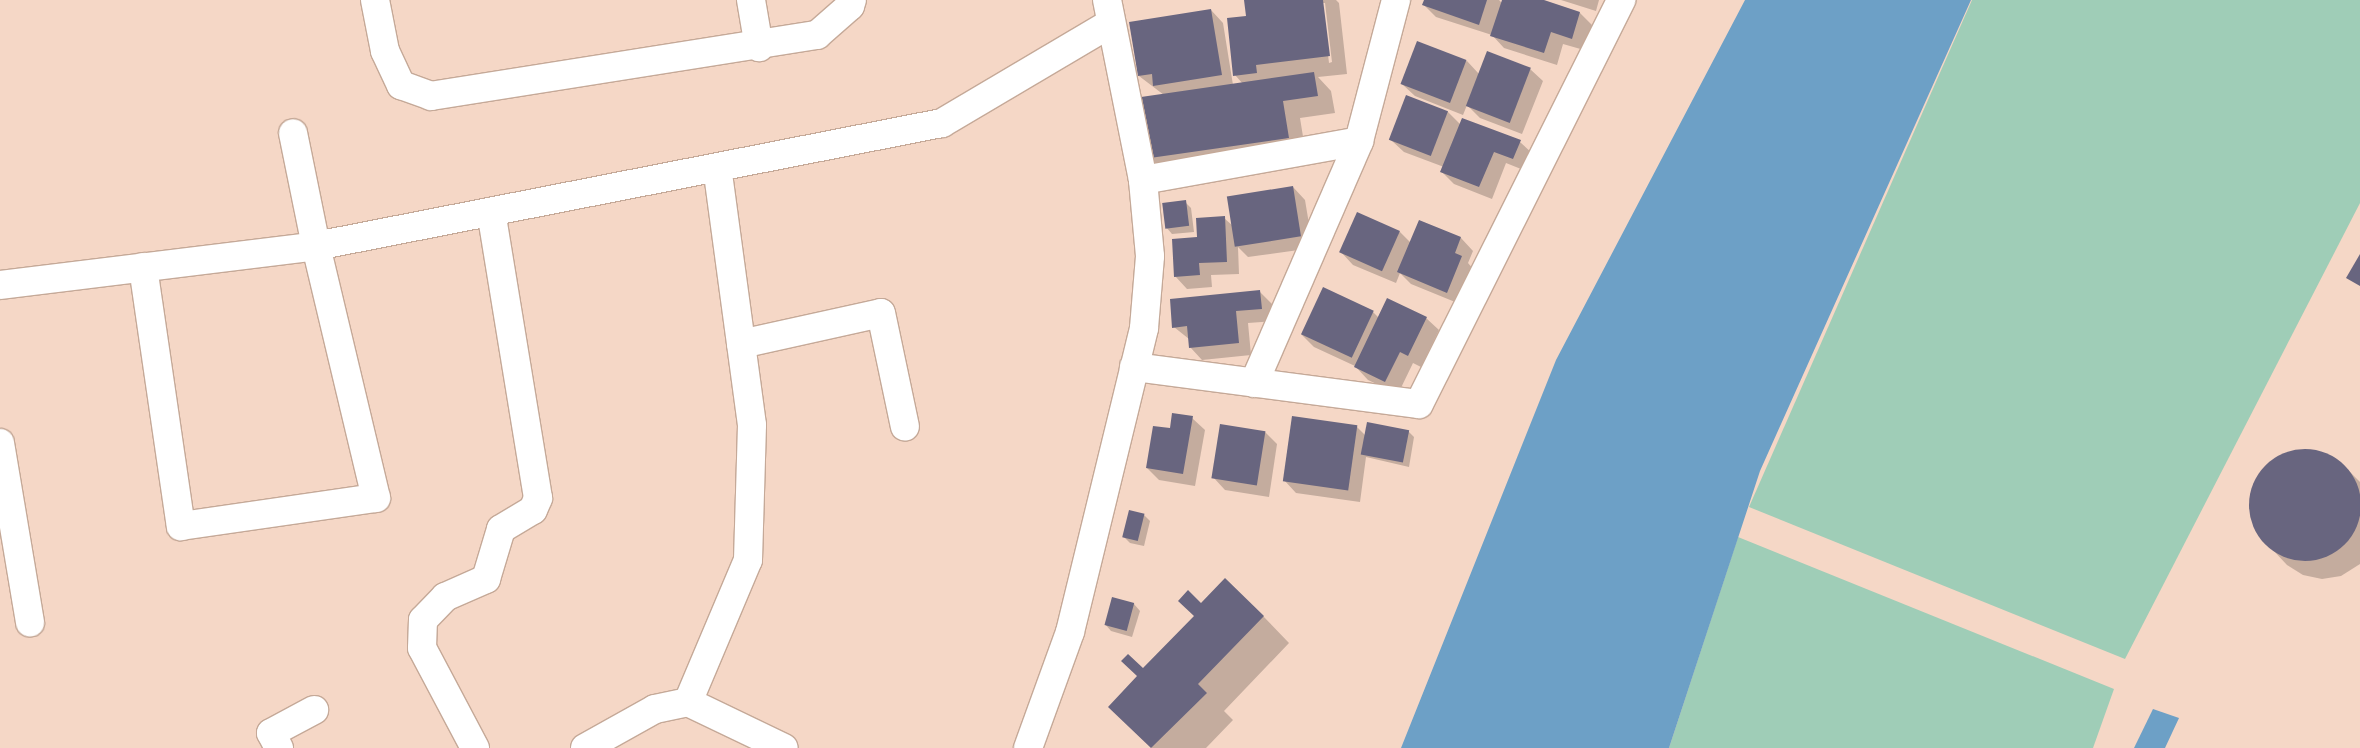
<!DOCTYPE html>
<style>
body{margin:0}
#map{position:relative;width:2360px;height:748px;overflow:hidden;background:#f5d7c6;font-family:"Varela Round",sans-serif}
div>[style]{position:absolute}
.green>*{inset:0;background:#9fcdb7}
.water>*{inset:0;background:#6da0c6}
.shadow>*{inset:0;background:#0003}
.building>*{inset:0;background:#68657f;transform-origin:0 0}
.round{border-radius:50%}
.roads{filter:drop-shadow(1px 0 #c5a998) drop-shadow(-1px 0 #c5a998) drop-shadow(0 1px #c5a998) drop-shadow(0 -1px #c5a998)}
.minor>*{height:28px;margin:-14px;padding:0 14px;transform-origin:14px;border-radius:14px;background:#fff}
span{translate:-50% -50%;white-space:nowrap;text-align:center;line-height:1.15;-webkit-text-stroke:5px #fee6d8;paint-order:stroke}
</style>
<div id="map">
<div class="green">
<div style="clip-path:polygon(1972px 0,2360px 0,2360px 203px,2125px 659px,1749px 507px)"></div>
<div style="clip-path:polygon(1738px 537px,2114px 689px,2093px 748px,1669px 748px)"></div>
</div>
<div class="water">
<div style="clip-path:polygon(1745px 0,1971px 0,1760px 471px,1669px 748px,1401px 748px,1556px 360px)"></div>
<div style="clip-path:polygon(2153px 709px,2179px 718px,2165px 748px,2134px 748px)"></div>
</div>
<div class="shadow">
<div style="clip-path:polygon(evenodd,1245px 0,1336px 0,1339px 3px,1347px 74px,1318px 77px,1331px 91px,1335px 113px,1300px 118px,1306px 155px,1169px 176px,1151px 158px,1164px 95px,1139px 76px,1211px 10px,1223px 23px,1233px 85px,1243px 84px,1235px 75px,1247px 17px,1245px 0,1322px 3px,1325px 3px,1332px 62px,1329px 63px,1322px 3px)"></div>
<div style="clip-path:polygon(1425px 0,1499px 0,1502px 3px,1503px 0,1540px 0,1580px 13px,1592px 25px,1584px 50px,1563px 44px,1557px 65px,1504px 48px,1492px 35px,1436px 17px,1424px 5px)"></div>
<div style="clip-path:polygon(1561px 0,1599px 0,1596px 11px)"></div>
<div style="clip-path:polygon(1467px 61px,1479px 74px,1530px 69px,1543px 81px,1522px 134px,1480px 118px,1467px 105px,1463px 115px,1415px 96px,1402px 84px)"></div>
<div style="clip-path:polygon(1407px 97px,1448px 112px,1460px 124px,1520px 142px,1533px 154px,1526px 171px,1506px 163px,1492px 199px,1454px 184px,1442px 172px,1444px 167px,1404px 152px,1391px 140px)"></div>
<div style="clip-path:polygon(1293px 187px,1305px 200px,1313px 248px,1248px 257px,1238px 247px,1239px 274px,1211px 275px,1212px 287px,1187px 289px,1175px 276px,1198px 239px,1224px 218px,1233px 226px)"></div>
<div style="clip-path:polygon(1185px 202px,1191px 208px,1194px 232px,1172px 234px,1166px 227px)"></div>
<div style="clip-path:polygon(1420px 221px,1461px 238px,1473px 251px,1468px 263px,1474px 270px,1460px 304px,1411px 284px,1400px 273px,1396px 283px,1353px 265px,1341px 252px,1400px 232px,1411px 243px)"></div>
<div style="clip-path:polygon(1260px 292px,1272px 304px,1274px 321px,1248px 323px,1251px 355px,1202px 360px,1190px 347px,1189px 339px,1174px 327px)"></div>
<div style="clip-path:polygon(1373px 312px,1379px 318px,1426px 318px,1439px 330px,1421px 367px,1413px 363px,1398px 394px,1368px 380px,1355px 366px,1314px 347px,1301px 334px)"></div>
<div style="clip-path:polygon(1192px 418px,1205px 430px,1195px 486px,1159px 480px,1147px 468px,1171px 430px)"></div>
<div style="clip-path:polygon(1356px 426px,1366px 436px,1408px 431px,1414px 437px,1409px 467px,1366px 457px,1360px 502px,1296px 493px,1284px 480px)"></div>
<div style="clip-path:polygon(1265px 432px,1277px 444px,1269px 497px,1225px 490px,1213px 477px)"></div>
<div style="clip-path:polygon(2304px 450px,2321px 452px,2337px 459px,2360px 482px,2360px 564px,2341px 576px,2322px 579px,2303px 575px,2287px 565px,2256px 532px,2250px 514px,2250px 495px,2258px 477px,2270px 462px,2287px 453px)"></div>
<div style="clip-path:polygon(1144px 515px,1150px 521px,1144px 546px,1130px 543px,1123px 536px)"></div>
<div style="clip-path:polygon(1113px 598px,1134px 604px,1140px 611px,1132px 637px,1111px 631px,1105px 624px)"></div>
<div style="clip-path:polygon(1201px 605px,1263px 616px,1289px 643px,1224px 711px,1233px 720px,1206px 748px,1152px 748px,1136px 733px,1138px 677px,1195px 616px)"></div>
</div>
<div class="building">
<div style="clip-path:polygon(1244px 0,1323px 0,1330px 56px,1256px 65px,1257px 73px,1233px 76px,1227px 18px,1246px 16px)"></div>
<div style="clip-path:polygon(1424px 0,1487px 0,1479px 25px,1422px 5px)"></div>
<div style="clip-path:polygon(1502px 0,1544px 0,1580px 12px,1572px 39px,1551px 32px,1544px 53px,1490px 36px)"></div>
<div style="clip-path:polygon(1211px 9px,1222px 75px,1153px 86px,1152px 74px,1138px 76px,1129px 22px)"></div>
<div style="left:1417px;top:41px;width:53px;height:46px;rotate:21deg"></div>
<div style="left:1487px;top:51px;width:47px;height:59px;rotate:21deg"></div>
<div style="clip-path:polygon(1314px 72px,1318px 96px,1283px 101px,1289px 138px,1150px 158px,1141px 97px)"></div>
<div style="left:1406px;top:95px;width:45px;height:48px;rotate:21deg"></div>
<div style="clip-path:polygon(1462px 118px,1521px 140px,1513px 159px,1494px 152px,1479px 187px,1440px 172px)"></div>
<div style="left:1293px;top:186px;width:51px;height:67px;rotate:81deg"></div>
<div style="left:1186px;top:200px;width:26px;height:24px;rotate:83deg"></div>
<div style="left:1357px;top:212px;width:47px;height:44px;rotate:24deg"></div>
<div style="clip-path:polygon(1225px 216px,1227px 262px,1199px 263px,1200px 275px,1174px 277px,1172px 239px,1197px 237px,1196px 218px)"></div>
<div style="clip-path:polygon(1419px 220px,1461px 237px,1455px 253px,1462px 256px,1447px 293px,1397px 272px)"></div>
<div style="clip-path:polygon(2360px 254px,2360px 286px,2346px 278px)"></div>
<div style="left:1323px;top:287px;width:56px;height:52px;rotate:25deg"></div>
<div style="clip-path:polygon(1260px 290px,1262px 309px,1236px 311px,1239px 343px,1189px 348px,1187px 326px,1172px 328px,1170px 299px)"></div>
<div style="clip-path:polygon(1387px 298px,1427px 317px,1408px 356px,1400px 352px,1385px 382px,1354px 367px)"></div>
<div style="clip-path:polygon(1172px 413px,1193px 416px,1183px 474px,1146px 468px,1153px 426px,1170px 428px)"></div>
<div style="left:1292px;top:416px;width:66px;height:66px;rotate:8deg"></div>
<div style="left:1367px;top:422px;width:43px;height:33px;rotate:11deg"></div>
<div style="left:1220px;top:424px;width:46px;height:55px;rotate:9deg"></div>
<div class="round" style="left:2249px;top:449px;width:112px;height:112px"></div>
<div style="left:1129px;top:510px;width:16px;height:28px;rotate:14deg"></div>
<div style="clip-path:polygon(1225px 578px,1264px 616px,1198px 684px,1207px 693px,1151px 748px,1108px 707px,1137px 676px,1121px 661px,1128px 654px,1143px 668px,1194px 616px,1178px 601px,1188px 590px,1201px 603px)"></div>
<div style="left:1112px;top:597px;width:23px;height:29px;rotate:15deg"></div>
</div>
<div class="roads">
<div class="minor">
<div style="left:375px;top:0;width:52px;rotate:78.9deg"></div>
<div style="left:385px;top:51px;width:38px;rotate:65deg"></div>
<div style="left:401px;top:85px;width:32px;rotate:20deg"></div>
<div style="left:431px;top:96px;width:391px;rotate:-9deg"></div>
<div style="left:817px;top:35px;width:44px;rotate:-41.3deg"></div>
<div style="left:850px;top:6px;width:6px;rotate:-72deg"></div>
<div style="left:751px;top:0;width:48px;rotate:80.3deg"></div>
<div style="left:1143px;top:180px;width:219px;rotate:-10.2deg"></div>
<div style="left:1359px;top:141px;width:146px;rotate:-75.3deg"></div>
<div style="left:143px;top:267px;width:262px;rotate:81.7deg"></div>
<div style="left:181px;top:526px;width:197px;rotate:-8.2deg"></div>
<div style="left:376px;top:498px;width:259px;rotate:-103.4deg"></div>
<div style="left:316px;top:246px;width:115px;rotate:-101.5deg"></div>
<div style="left:0;top:285px;width:318px;rotate:-7deg"></div>
<div style="left:316px;top:246px;width:638px;rotate:-11.12deg"></div>
<div style="left:942px;top:123px;width:196px;rotate:-30.6deg"></div>
<div style="left:741px;top:344px;width:143px;rotate:-12.5deg"></div>
<div style="left:881px;top:313px;width:116px;rotate:78.1deg"></div>
<div style="left:1134px;top:367px;width:287px;rotate:7.4deg"></div>
<div style="left:1419px;top:404px;width:452px;rotate:-63.4deg"></div>
<div style="left:1254px;top:383px;width:264px;rotate:-66.5deg"></div>
<div style="left:0;top:443px;width:182px;rotate:80.5deg"></div>
<div style="left:688px;top:702px;width:154px;rotate:-67.1deg"></div>
<div style="left:748px;top:560px;width:135px;rotate:-88.3deg"></div>
<div style="left:752px;top:425px;width:260px;rotate:-97.7deg"></div>
<div style="left:279px;top:748px;width:17px;rotate:-118deg"></div>
<div style="left:271px;top:733px;width:49px;rotate:-28.1deg"></div>
<div style="left:475px;top:748px;width:113px;rotate:-117.9deg"></div>
<div style="left:422px;top:648px;width:28px;rotate:-88deg"></div>
<div style="left:423px;top:620px;width:32px;rotate:-46deg"></div>
<div style="left:445px;top:597px;width:45px;rotate:-23.7deg"></div>
<div style="left:486px;top:579px;width:52px;rotate:-73.3deg"></div>
<div style="left:501px;top:529px;width:37px;rotate:-31deg"></div>
<div style="left:533px;top:510px;width:13px;rotate:-67deg"></div>
<div style="left:538px;top:498px;width:290px;rotate:-99.3deg"></div>
<div style="left:585px;top:748px;width:80px;rotate:-29.1deg"></div>
<div style="left:655px;top:709px;width:34px;rotate:-12deg"></div>
<div style="left:688px;top:702px;width:106px;rotate:25.6deg"></div>
<div style="left:1028px;top:748px;width:123px;rotate:-70.1deg"></div>
<div style="left:1070px;top:632px;width:313px;rotate:-76.3deg"></div>
<div style="left:1144px;top:328px;width:72px;rotate:-85.2deg"></div>
<div style="left:1150px;top:256px;width:76px;rotate:-95.3deg"></div>
<div style="left:1143px;top:180px;width:184px;rotate:-101.3deg"></div>
</div>
</div>
</div>
